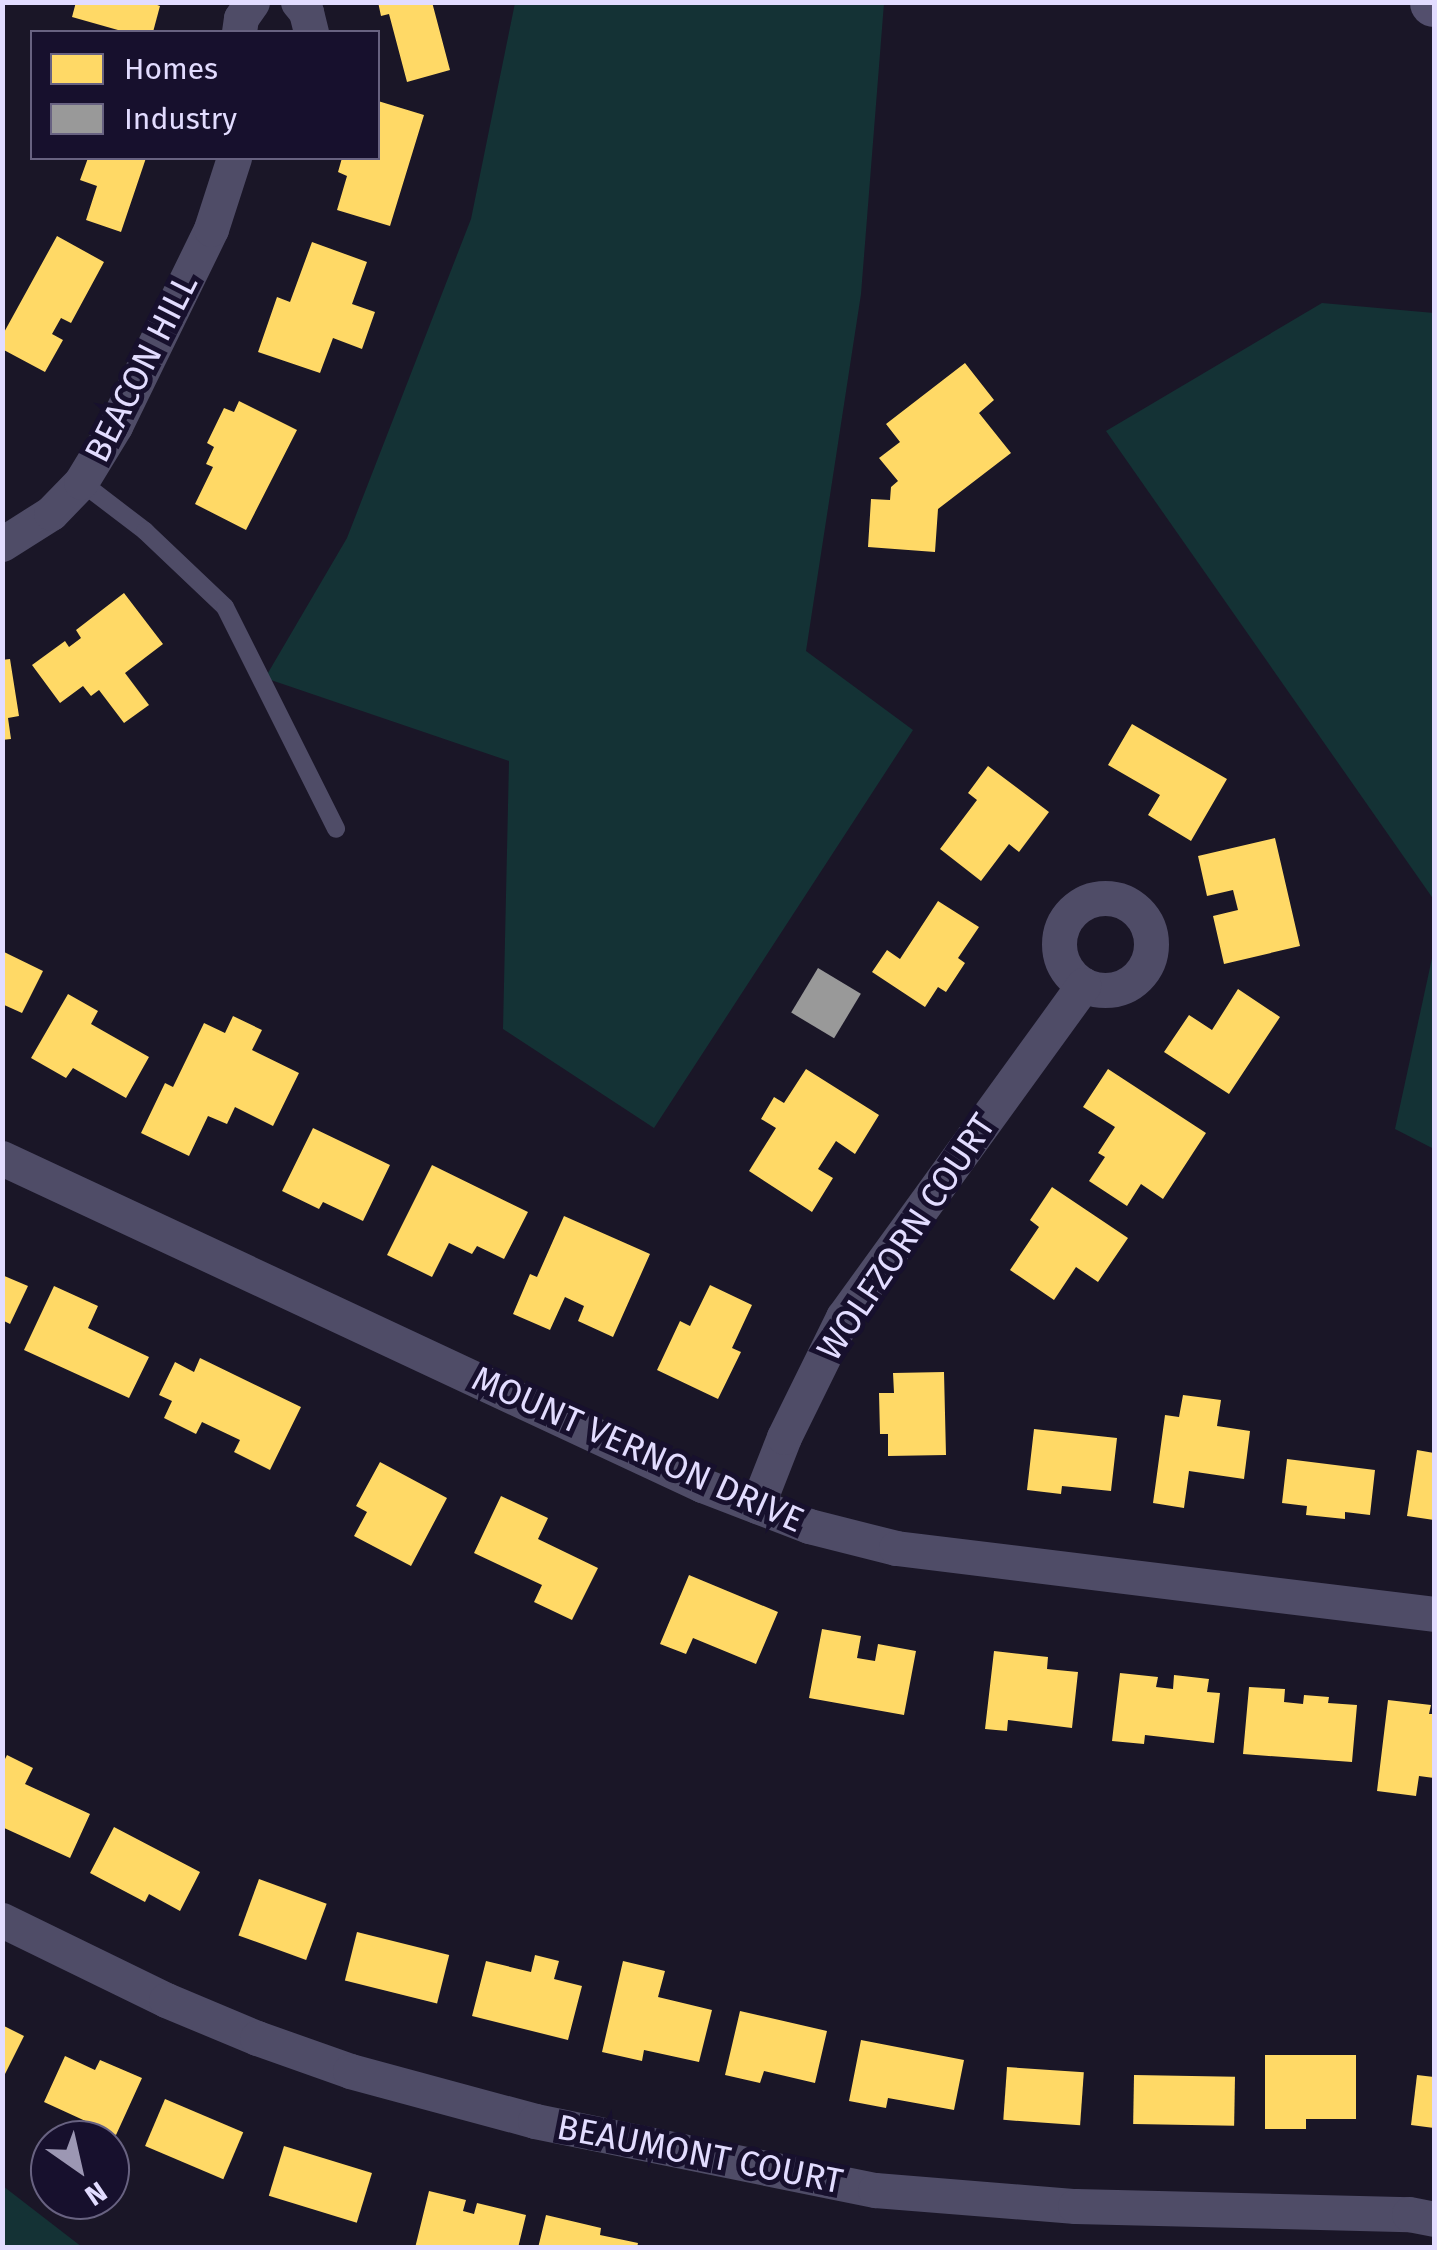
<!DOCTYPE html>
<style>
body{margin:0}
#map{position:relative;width:1437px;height:2250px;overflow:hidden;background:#1a1627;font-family:"Fira Sans",sans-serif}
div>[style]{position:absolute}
.green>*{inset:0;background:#143235}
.homes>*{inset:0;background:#ffd966;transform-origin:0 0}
.industry>*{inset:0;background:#999;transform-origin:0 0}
.lane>*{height:18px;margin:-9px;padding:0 9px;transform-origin:9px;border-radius:9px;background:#4f4c67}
.street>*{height:35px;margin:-17.5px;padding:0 17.5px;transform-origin:17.5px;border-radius:17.5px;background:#4f4c67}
.street>.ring{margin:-17.5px;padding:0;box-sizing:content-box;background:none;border:35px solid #4f4c67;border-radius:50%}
.secondary>*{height:48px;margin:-24px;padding:0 24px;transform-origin:24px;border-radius:24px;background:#534f6d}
span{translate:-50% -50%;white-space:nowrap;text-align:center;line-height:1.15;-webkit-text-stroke:10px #17102d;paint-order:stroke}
.street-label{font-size:35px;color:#e2dcff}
.frame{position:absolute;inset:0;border:5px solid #e2dcff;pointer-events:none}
.legend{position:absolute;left:30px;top:30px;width:350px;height:130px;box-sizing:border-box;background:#17102d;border:2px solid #686281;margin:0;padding:12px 18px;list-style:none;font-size:30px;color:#e2dcff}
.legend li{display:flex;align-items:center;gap:20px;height:50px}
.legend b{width:50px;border:2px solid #686281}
.north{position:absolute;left:30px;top:2120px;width:100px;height:100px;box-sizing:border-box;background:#17102d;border:2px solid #686281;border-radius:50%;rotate:146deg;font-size:28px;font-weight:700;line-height:40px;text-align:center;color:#e2dcff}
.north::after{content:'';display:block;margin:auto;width:35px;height:45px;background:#9c97b3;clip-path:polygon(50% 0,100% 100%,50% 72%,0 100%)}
</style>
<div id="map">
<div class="green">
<div style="clip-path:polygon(515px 3px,884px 3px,861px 294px,806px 651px,913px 730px,654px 1128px,503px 1029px,509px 761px,265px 678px,347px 538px,471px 219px)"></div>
<div style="clip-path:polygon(1322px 303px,1434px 313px,1434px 900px,1106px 431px)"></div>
<div style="clip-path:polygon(1434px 949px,1434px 1149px,1395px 1129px)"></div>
<div style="clip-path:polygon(3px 2186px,82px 2247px,3px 2247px)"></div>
</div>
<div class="homes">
<div style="clip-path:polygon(76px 2px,149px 2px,160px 6px,153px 32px,125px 32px,72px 17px)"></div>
<div style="clip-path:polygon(378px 2px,432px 2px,450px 70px,407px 82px,389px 14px,381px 16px)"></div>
<div style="clip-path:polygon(378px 101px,424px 115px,390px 226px,337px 210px,347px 176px,338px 172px,342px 158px,378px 158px)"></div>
<div style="clip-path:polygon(88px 158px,146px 158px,121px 232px,86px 220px,97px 186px,80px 180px)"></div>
<div style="clip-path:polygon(57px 236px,104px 262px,71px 323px,61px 318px,52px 334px,63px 340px,45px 372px,2px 349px,2px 336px)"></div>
<div style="clip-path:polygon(312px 242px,367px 262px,352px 304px,375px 312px,362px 349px,333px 338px,320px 373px,258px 352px,277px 297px,290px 302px)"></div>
<div style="clip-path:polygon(965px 363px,994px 400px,979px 413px,1011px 453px,938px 509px,935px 552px,868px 547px,871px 499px,890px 500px,891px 487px,898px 481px,879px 458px,900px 442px,886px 424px)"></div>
<div style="clip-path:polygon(239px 401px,297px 430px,246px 530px,195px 504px,213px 467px,206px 464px,214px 447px,207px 443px,224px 408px,234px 412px)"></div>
<div style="clip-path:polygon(124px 593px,163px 644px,125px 673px,149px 705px,124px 723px,99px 690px,91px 696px,83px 686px,60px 703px,32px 665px,65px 641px,69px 647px,81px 638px,76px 630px)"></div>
<div style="clip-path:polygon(10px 659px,19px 716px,8px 718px,11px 739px,2px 740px,2px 660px)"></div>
<div style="clip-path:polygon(1132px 724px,1227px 779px,1191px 841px,1148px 815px,1160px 795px,1108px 765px)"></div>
<div style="clip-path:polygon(988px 766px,1049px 812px,1019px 852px,1009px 844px,981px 881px,940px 849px,977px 800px,968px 793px)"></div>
<div style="clip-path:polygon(1275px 838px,1300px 946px,1224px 964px,1213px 916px,1238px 910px,1233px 890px,1207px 896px,1198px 856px)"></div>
<div style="clip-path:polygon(938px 901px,979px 927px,958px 958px,965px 963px,946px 992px,938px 987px,925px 1007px,872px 972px,887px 950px,900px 959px)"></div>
<div style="clip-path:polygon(2px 951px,43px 971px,22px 1013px,2px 1004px)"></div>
<div style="clip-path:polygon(1238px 989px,1280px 1017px,1229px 1094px,1164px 1052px,1189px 1015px,1212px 1030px)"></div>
<div style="clip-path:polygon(68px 994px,98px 1011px,91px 1024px,149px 1057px,126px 1098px,73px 1068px,66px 1078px,31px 1058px)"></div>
<div style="clip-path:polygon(233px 1016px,262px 1030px,252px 1050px,299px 1073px,273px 1126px,235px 1107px,227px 1124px,208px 1116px,189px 1156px,141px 1133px,165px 1083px,173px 1087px,204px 1023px,225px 1033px)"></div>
<div style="clip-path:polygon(806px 1069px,879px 1115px,855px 1154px,836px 1141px,818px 1169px,833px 1178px,812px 1212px,749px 1171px,776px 1128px,761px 1119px,774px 1097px,784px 1103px)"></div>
<div style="clip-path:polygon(1108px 1069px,1206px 1133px,1163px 1199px,1141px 1184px,1127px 1206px,1089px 1181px,1105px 1157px,1098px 1153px,1115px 1127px,1083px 1107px)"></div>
<div style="clip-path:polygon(313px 1128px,390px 1165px,363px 1221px,323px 1202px,319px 1209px,282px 1191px)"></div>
<div style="clip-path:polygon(432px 1165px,528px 1212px,504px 1259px,477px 1246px,472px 1254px,449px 1243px,432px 1277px,387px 1255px)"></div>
<div style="clip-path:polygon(1052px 1187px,1128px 1238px,1098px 1282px,1076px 1267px,1054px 1300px,1010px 1270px,1039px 1227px,1030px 1220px)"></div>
<div style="clip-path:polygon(564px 1216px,650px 1254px,613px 1337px,578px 1321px,584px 1306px,565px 1297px,550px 1330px,513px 1314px,530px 1274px,537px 1277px)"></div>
<div style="clip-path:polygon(2px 1275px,28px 1286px,10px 1324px,2px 1320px)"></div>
<div style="clip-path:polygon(710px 1285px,752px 1305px,732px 1348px,741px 1352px,718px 1399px,657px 1370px,680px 1321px,690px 1326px)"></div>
<div style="clip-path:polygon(54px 1286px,98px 1306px,88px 1328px,149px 1357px,129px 1398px,24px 1350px)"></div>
<div style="clip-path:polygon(200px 1358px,301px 1407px,270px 1470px,234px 1452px,240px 1440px,202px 1422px,196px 1434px,164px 1418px,172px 1401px,159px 1395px,175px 1362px,194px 1372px)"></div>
<div style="clip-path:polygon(944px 1372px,946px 1455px,888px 1456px,888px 1434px,880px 1434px,879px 1393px,894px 1393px,893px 1373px)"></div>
<div style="clip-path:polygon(1183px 1395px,1221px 1400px,1217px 1426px,1250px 1431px,1244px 1479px,1189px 1471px,1184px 1508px,1153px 1503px,1165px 1415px,1179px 1417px)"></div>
<div style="clip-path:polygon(1034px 1429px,1117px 1438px,1111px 1491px,1062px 1486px,1061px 1494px,1027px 1490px)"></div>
<div style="clip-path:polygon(1417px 1450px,1434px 1453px,1434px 1520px,1407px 1516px)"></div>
<div style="clip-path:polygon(1287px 1459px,1375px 1470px,1370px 1515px,1345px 1512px,1345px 1519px,1306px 1515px,1307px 1506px,1282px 1503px)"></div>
<div style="clip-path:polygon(380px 1462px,447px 1498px,411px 1566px,354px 1536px,367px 1512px,356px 1506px)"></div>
<div style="clip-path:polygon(501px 1496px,548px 1518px,538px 1539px,598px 1568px,572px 1620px,534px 1602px,542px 1585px,474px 1553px)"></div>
<div style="clip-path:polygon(689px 1575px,778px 1612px,756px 1664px,693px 1638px,686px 1654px,660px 1644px)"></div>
<div style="clip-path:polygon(822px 1629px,861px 1636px,857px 1658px,875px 1661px,878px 1644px,916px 1651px,904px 1715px,809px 1698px)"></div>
<div style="clip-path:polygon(994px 1651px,1048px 1657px,1047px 1669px,1078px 1672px,1072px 1728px,1008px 1720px,1007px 1731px,985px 1729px)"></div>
<div style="clip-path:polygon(1120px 1673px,1158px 1677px,1156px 1687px,1173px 1689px,1174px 1675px,1209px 1679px,1207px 1692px,1220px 1693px,1214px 1743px,1145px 1735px,1144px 1744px,1112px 1741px)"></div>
<div style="clip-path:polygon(1249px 1687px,1285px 1689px,1284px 1702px,1303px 1704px,1304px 1695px,1329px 1697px,1328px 1703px,1357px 1705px,1352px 1762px,1243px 1754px)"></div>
<div style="clip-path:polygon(1388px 1700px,1431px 1705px,1429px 1714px,1434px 1714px,1434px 1778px,1419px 1776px,1416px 1796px,1377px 1791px)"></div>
<div style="clip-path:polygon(7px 1755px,33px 1768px,25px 1784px,90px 1814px,70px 1858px,2px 1827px,2px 1765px)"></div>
<div style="clip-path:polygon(114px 1827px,200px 1872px,180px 1911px,149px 1894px,145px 1902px,90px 1873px)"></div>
<div style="left:259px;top:1879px;width:72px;height:60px;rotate:20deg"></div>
<div style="left:357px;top:1932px;width:95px;height:50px;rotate:14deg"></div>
<div style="clip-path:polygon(535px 1955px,559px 1961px,554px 1979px,582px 1986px,568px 2040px,472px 2016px,486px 1961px,531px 1972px)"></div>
<div style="clip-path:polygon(623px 1961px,665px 1971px,658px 1997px,712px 2010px,699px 2062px,644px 2050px,642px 2061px,602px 2052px)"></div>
<div style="clip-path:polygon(740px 2011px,827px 2031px,815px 2083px,764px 2071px,760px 2083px,725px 2075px)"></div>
<div style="clip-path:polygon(2px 2025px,24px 2036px,2px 2080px)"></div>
<div style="clip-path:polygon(861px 2040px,964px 2060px,954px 2110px,888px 2098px,886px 2108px,849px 2101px)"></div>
<div style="clip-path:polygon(1265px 2055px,1356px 2055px,1356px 2119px,1306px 2119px,1306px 2129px,1265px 2129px)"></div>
<div style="clip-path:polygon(65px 2056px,95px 2070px,100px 2060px,142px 2078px,116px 2135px,44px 2102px)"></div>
<div style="left:1007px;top:2067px;width:77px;height:53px;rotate:4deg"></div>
<div style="left:1134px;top:2075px;width:101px;height:49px;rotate:1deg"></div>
<div style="clip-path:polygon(1417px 2075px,1434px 2077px,1434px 2128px,1411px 2125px)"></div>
<div style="left:165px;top:2099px;width:85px;height:51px;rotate:23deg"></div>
<div style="left:284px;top:2146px;width:92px;height:52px;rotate:17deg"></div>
<div style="clip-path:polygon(429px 2191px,466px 2200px,463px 2211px,474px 2214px,477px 2203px,526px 2215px,518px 2248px,415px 2248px)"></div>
<div style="clip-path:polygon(546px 2215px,601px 2228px,600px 2235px,638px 2243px,637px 2248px,538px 2248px)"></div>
</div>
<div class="industry">
<div style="left:818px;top:968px;width:50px;height:52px;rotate:31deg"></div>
</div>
<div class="lane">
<div style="left:81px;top:482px;width:81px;rotate:37.4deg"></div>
<div style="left:145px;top:531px;width:110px;rotate:43.5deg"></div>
<div style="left:225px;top:607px;width:248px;rotate:63.4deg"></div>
</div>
<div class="street">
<div style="left:298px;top:2px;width:13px;rotate:51deg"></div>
<div style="left:306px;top:12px;width:21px;rotate:76deg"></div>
<div style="left:239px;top:32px;width:14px;rotate:-82deg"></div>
<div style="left:241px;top:18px;width:19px;rotate:-55deg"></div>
<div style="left:2px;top:544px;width:58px;rotate:-32.3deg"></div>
<div style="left:51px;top:513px;width:43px;rotate:-45.9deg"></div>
<div style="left:81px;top:482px;width:66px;rotate:-58.7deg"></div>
<div style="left:115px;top:426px;width:219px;rotate:-64deg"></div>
<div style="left:211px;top:229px;width:75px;rotate:-72.1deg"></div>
<div class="ring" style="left:1059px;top:898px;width:57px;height:57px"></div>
<div style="left:2px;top:1158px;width:773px;rotate:25.04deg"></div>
<div style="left:702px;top:1485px;width:115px;rotate:21deg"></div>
<div style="left:809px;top:1526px;width:90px;rotate:14.2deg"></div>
<div style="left:896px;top:1548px;width:542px;rotate:6.99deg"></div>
<div style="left:757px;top:1506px;width:74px;rotate:-68.6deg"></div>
<div style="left:784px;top:1437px;width:134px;rotate:-63.8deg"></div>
<div style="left:843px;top:1317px;width:410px;rotate:-54.1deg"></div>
<div style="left:2px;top:1920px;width:182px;rotate:26deg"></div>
<div style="left:166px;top:2000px;width:99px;rotate:22.7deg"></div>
<div style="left:257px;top:2038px;width:99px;rotate:19.5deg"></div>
<div style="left:350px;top:2071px;width:192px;rotate:15.1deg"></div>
<div style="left:535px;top:2121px;width:347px;rotate:11.5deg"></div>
<div style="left:875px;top:2190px;width:201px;rotate:4.6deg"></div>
<div style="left:1075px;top:2206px;width:334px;rotate:1.4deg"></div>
<div style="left:1409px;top:2214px;width:25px;rotate:11deg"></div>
</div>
<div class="secondary">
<div style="left:1434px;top:2px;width:1px;rotate:90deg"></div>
</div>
<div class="street-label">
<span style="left:141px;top:368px;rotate:-63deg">BEACON HILL</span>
<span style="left:906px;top:1237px;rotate:-56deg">WOLFZORN COURT</span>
<span style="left:638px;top:1449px;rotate:24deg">MOUNT VERNON DRIVE</span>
<span style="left:700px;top:2154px;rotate:11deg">BEAUMONT COURT</span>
</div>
<div class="frame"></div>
<ul class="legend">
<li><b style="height:28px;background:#ffd966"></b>Homes</li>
<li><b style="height:28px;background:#999"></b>Industry</li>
</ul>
<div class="north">N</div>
</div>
